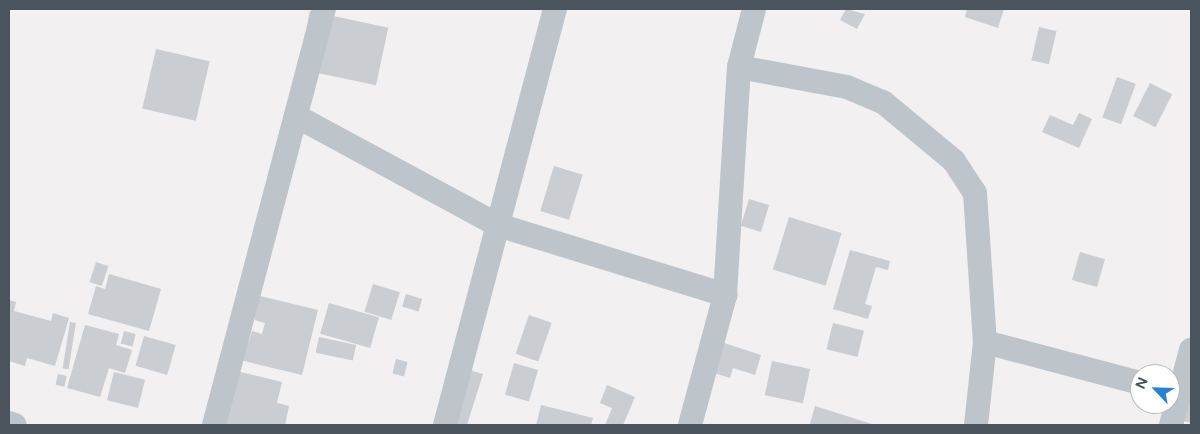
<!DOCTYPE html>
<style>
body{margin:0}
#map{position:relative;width:1200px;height:434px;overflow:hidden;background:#f2f0f0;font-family:Figtree,sans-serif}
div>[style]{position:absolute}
.building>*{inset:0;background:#cacdd2;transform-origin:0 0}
.street>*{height:24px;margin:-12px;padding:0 12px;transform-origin:12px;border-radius:12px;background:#bdc5cb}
span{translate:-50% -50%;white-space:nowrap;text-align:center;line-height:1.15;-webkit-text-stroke:4px #fff;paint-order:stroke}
.frame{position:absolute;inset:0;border:10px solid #49545c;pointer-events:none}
.north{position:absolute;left:1130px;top:364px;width:50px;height:50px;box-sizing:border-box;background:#fff;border:1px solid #b6bbbe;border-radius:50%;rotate:294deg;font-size:14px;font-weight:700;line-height:20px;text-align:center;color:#49545c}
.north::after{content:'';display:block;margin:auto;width:18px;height:22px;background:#2881d4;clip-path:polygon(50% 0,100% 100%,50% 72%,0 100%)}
</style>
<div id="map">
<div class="building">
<div style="clip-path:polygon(846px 9px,865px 14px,857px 29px,840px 20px)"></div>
<div style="clip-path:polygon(967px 9px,1004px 9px,998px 28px,965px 17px)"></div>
<div style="left:310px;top:11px;width:80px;height:59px;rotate:12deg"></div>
<div style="left:1039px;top:27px;width:18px;height:34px;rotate:13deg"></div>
<div style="left:156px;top:49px;width:55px;height:61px;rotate:13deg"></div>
<div style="left:1117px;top:77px;width:20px;height:43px;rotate:20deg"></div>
<div style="left:1150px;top:83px;width:25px;height:37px;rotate:27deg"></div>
<div style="clip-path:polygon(1079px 113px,1092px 119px,1079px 148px,1042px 132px,1050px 115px,1073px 125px)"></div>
<div style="left:554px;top:166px;width:30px;height:47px;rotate:17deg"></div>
<div style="left:749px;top:199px;width:21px;height:28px;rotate:17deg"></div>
<div style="left:789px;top:217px;width:55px;height:55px;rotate:17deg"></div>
<div style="clip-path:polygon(850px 250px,890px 261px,888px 270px,876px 267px,865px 304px,872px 306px,868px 319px,833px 309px)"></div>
<div style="left:1080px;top:252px;width:26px;height:29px;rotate:16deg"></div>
<div style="left:96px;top:262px;width:13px;height:21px;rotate:18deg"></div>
<div style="clip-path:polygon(109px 274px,161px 289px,149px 331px,88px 314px,96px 286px,105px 289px)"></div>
<div style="left:373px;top:284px;width:28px;height:29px;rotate:17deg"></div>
<div style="left:406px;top:294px;width:17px;height:13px;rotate:17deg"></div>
<div style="clip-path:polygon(256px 295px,318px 310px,302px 375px,240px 360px,245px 341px,249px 341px,252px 331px,262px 334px,265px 323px,255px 320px)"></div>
<div style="clip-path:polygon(9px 300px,16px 302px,14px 311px,51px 321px,53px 313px,69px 318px,55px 366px,27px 358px,25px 366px,9px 361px)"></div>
<div style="left:329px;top:303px;width:52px;height:32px;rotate:16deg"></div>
<div style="left:529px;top:315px;width:24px;height:41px;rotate:19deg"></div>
<div style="left:70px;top:322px;width:6px;height:47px;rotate:9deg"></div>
<div style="left:833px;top:323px;width:32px;height:27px;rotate:14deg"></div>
<div style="clip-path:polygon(85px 325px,119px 334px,116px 345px,132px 350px,125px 373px,109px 368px,100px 397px,67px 388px)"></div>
<div style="left:124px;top:331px;width:12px;height:13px;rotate:14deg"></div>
<div style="left:144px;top:336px;width:33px;height:31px;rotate:16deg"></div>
<div style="left:319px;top:337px;width:38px;height:16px;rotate:12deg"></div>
<div style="clip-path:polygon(718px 341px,761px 355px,755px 375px,733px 368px,730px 378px,708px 371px)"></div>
<div style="left:396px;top:359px;width:12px;height:15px;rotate:14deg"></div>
<div style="left:772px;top:361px;width:39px;height:35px;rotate:12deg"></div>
<div style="left:514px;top:363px;width:25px;height:33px;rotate:16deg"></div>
<div style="clip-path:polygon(452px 365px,483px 374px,467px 425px,451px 425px)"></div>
<div style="clip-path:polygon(224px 368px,282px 382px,277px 403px,289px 406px,285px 425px,204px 425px)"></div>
<div style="left:114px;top:372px;width:32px;height:29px;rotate:14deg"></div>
<div style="left:58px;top:374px;width:9px;height:11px;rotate:13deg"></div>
<div style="clip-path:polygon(607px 385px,635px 397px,623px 425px,605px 425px,612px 408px,600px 403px)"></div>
<div style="clip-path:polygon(1178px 394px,1191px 397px,1191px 423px,1171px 418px)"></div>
<div style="clip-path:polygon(541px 405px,593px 418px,591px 425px,536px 425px)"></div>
<div style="clip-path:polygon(815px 406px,875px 425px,810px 424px)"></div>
</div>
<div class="street">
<div style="left:739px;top:67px;width:110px;rotate:10.5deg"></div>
<div style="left:847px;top:87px;width:39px;rotate:23deg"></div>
<div style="left:883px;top:102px;width:92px;rotate:39.7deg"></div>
<div style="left:954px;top:161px;width:38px;rotate:57deg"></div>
<div style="left:975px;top:193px;width:149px;rotate:86.2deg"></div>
<div style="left:985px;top:342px;width:83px;rotate:96.2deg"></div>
<div style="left:296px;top:116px;width:230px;rotate:28.4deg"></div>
<div style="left:498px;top:225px;width:238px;rotate:17.1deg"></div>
<div style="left:985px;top:342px;width:160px;rotate:14.8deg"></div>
<div style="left:9px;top:423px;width:6px;rotate:18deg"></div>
<div style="left:214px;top:425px;width:430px;rotate:-75.2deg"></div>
<div style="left:445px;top:425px;width:430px;rotate:-75.2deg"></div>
<div style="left:690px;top:425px;width:135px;rotate:-74.9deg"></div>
<div style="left:725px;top:295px;width:228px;rotate:-86.5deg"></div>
<div style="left:739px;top:67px;width:60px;rotate:-75.5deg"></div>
<div style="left:1171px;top:425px;width:78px;rotate:-75.1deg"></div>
</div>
<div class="frame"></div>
<div class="north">N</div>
</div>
